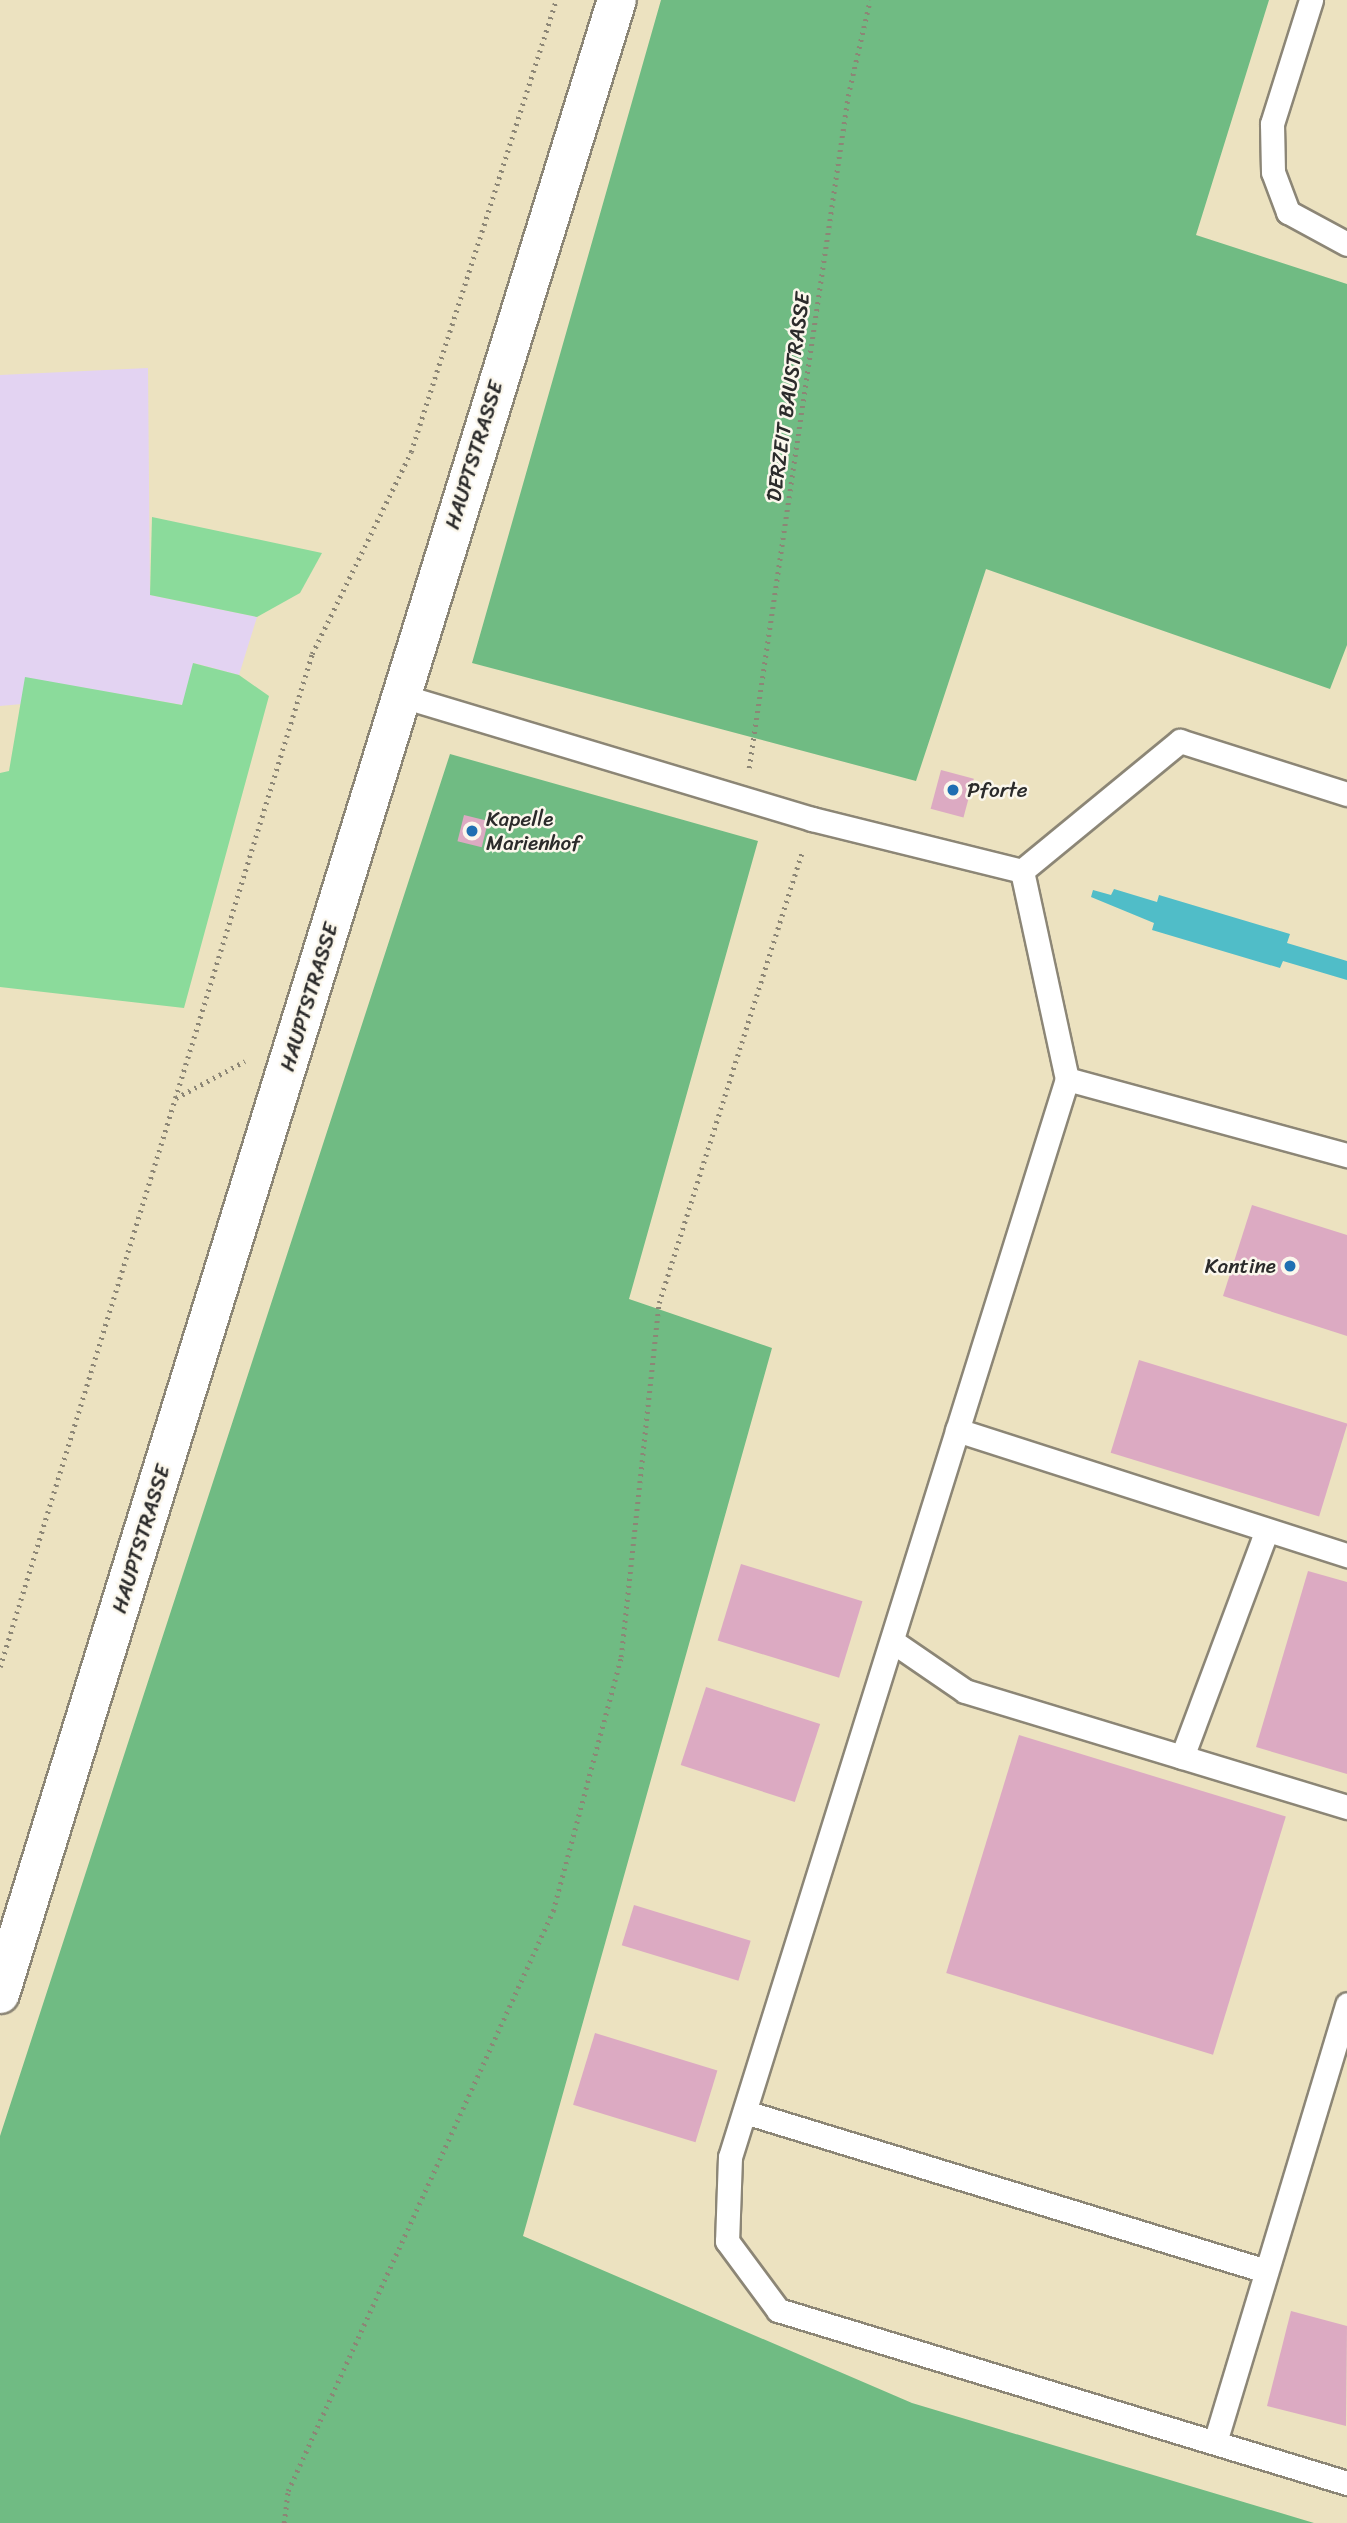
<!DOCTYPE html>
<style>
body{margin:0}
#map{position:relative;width:1347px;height:2523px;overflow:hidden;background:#ece2c0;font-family:Sriracha,sans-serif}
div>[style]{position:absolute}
.built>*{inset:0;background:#e3d3f2}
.green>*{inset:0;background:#8bdb9b}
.forest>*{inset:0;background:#70bb83}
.water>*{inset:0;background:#50bdc8}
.building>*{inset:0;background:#dcaac2;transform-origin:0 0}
.path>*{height:4.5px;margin-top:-2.25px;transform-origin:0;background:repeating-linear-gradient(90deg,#8c8676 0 2px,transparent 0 7px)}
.roads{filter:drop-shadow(2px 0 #8c8676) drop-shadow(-2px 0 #8c8676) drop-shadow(0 2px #8c8676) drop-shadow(0 -2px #8c8676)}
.lane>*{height:23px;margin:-11.5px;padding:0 11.5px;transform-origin:11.5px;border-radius:11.5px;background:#fff}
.secondary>*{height:38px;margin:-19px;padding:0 19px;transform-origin:19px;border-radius:19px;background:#fff}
.dots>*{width:19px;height:19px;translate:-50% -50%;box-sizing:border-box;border:4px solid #fbf7ec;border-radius:50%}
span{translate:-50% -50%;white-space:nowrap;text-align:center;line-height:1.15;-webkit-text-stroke:5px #fbf7ec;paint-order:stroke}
.street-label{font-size:21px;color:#2b2b2b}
.poi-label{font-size:21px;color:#2b2b2b}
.left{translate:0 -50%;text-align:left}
.right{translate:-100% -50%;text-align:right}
</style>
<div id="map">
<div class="built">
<div style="clip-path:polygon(148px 368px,150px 595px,257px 617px,239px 675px,194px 663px,183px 705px,26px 678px,22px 704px,0 706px,0 375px)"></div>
</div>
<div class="green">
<div style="clip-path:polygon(152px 517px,322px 553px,300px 593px,257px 617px,150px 595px)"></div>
<div style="clip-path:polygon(193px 663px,239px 675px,269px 696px,184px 1008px,0 987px,0 773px,9px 771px,25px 677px,182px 705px)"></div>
</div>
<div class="forest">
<div style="clip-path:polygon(661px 0,1269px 0,1196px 235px,1347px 284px,1347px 645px,1330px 689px,986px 569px,916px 781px,472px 663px)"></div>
<div style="clip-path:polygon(450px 754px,758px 841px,629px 1299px,772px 1348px,523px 2236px,912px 2403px,1314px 2523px,0 2523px,0 2136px)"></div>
</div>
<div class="water">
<div style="clip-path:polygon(1114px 889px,1157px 902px,1159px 895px,1290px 934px,1287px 943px,1347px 961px,1347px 980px,1283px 961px,1280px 968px,1152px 930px,1154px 923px,1091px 897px,1093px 890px,1111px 895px)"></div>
</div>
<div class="building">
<div style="left:941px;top:770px;width:34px;height:40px;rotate:15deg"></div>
<div style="left:464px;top:815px;width:25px;height:27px;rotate:14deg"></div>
<div style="clip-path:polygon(1252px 1205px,1347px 1235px,1347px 1336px,1223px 1296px)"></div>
<div style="left:1139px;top:1360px;width:218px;height:97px;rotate:17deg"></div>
<div style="left:741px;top:1564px;width:127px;height:80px;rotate:17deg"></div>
<div style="clip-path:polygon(1308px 1571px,1347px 1582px,1347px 1774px,1256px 1747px)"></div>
<div style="left:706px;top:1687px;width:120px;height:82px;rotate:18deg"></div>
<div style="left:1019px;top:1735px;width:279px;height:249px;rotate:17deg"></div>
<div style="left:634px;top:1905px;width:122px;height:42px;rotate:17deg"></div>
<div style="left:595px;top:2033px;width:128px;height:75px;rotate:17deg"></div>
<div style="clip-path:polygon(1291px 2311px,1347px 2326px,1346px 2426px,1267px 2406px)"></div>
</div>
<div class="path">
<div style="left:749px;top:768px;width:679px;rotate:-81.62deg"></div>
<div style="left:848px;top:96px;width:98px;rotate:-77.1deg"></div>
<div style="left:176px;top:1098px;width:78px;rotate:-28.2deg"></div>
<div style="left:0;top:1667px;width:1060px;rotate:-72.88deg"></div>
<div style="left:312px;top:654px;width:225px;rotate:-63.9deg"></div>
<div style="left:411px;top:452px;width:475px;rotate:-72.2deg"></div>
<div style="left:284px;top:2523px;width:32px;rotate:-83deg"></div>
<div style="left:288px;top:2491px;width:638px;rotate:-65.44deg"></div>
<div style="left:553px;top:1911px;width:263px;rotate:-75deg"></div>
<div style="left:621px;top:1657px;width:356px;rotate:-83.9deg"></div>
<div style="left:659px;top:1303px;width:474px;rotate:-72.4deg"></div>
</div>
<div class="roads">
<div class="lane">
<div style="left:1311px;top:0;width:130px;rotate:107.5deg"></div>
<div style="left:1272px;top:124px;width:48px;rotate:88.8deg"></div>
<div style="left:1273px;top:172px;width:43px;rotate:69.4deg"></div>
<div style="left:1288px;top:212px;width:67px;rotate:28.5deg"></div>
<div style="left:399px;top:695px;width:431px;rotate:16.7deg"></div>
<div style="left:812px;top:819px;width:216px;rotate:13.9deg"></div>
<div style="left:1347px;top:794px;width:175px;rotate:-162.4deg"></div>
<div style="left:1180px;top:741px;width:205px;rotate:140.6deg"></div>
<div style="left:1022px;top:871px;width:213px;rotate:77.8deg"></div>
<div style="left:1067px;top:1079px;width:1129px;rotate:107.36deg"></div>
<div style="left:730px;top:2157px;width:84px;rotate:92deg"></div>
<div style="left:727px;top:2241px;width:86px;rotate:53.5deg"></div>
<div style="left:778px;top:2310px;width:595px;rotate:16.91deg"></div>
<div style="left:1067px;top:1079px;width:290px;rotate:15.2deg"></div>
<div style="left:957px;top:1430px;width:410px;rotate:17.8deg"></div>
<div style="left:892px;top:1641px;width:88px;rotate:34.4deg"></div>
<div style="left:965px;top:1691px;width:399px;rotate:16.9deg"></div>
<div style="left:1182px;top:1757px;width:242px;rotate:-69.5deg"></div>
<div style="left:745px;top:2112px;width:545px;rotate:16.97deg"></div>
<div style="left:1216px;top:2439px;width:454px;rotate:-73.2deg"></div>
</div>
<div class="secondary">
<div style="left:0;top:1994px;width:2087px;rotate:-72.81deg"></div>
</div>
</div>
<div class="dots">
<div style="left:953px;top:790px;background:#1f6fb2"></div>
<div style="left:472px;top:831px;background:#1f6fb2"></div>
<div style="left:1290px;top:1266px;background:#1f6fb2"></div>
</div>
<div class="street-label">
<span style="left:788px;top:397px;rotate:-82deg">DERZEIT BAUSTRASSE</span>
<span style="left:474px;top:455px;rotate:-73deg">HAUPTSTRASSE</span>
<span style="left:309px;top:997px;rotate:-73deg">HAUPTSTRASSE</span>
<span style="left:141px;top:1539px;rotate:-73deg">HAUPTSTRASSE</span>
</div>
<div class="poi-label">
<span class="left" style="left:967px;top:790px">Pforte</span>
<span class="left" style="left:486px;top:831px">Kapelle<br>Marienhof</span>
<span class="right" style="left:1276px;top:1266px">Kantine</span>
</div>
</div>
